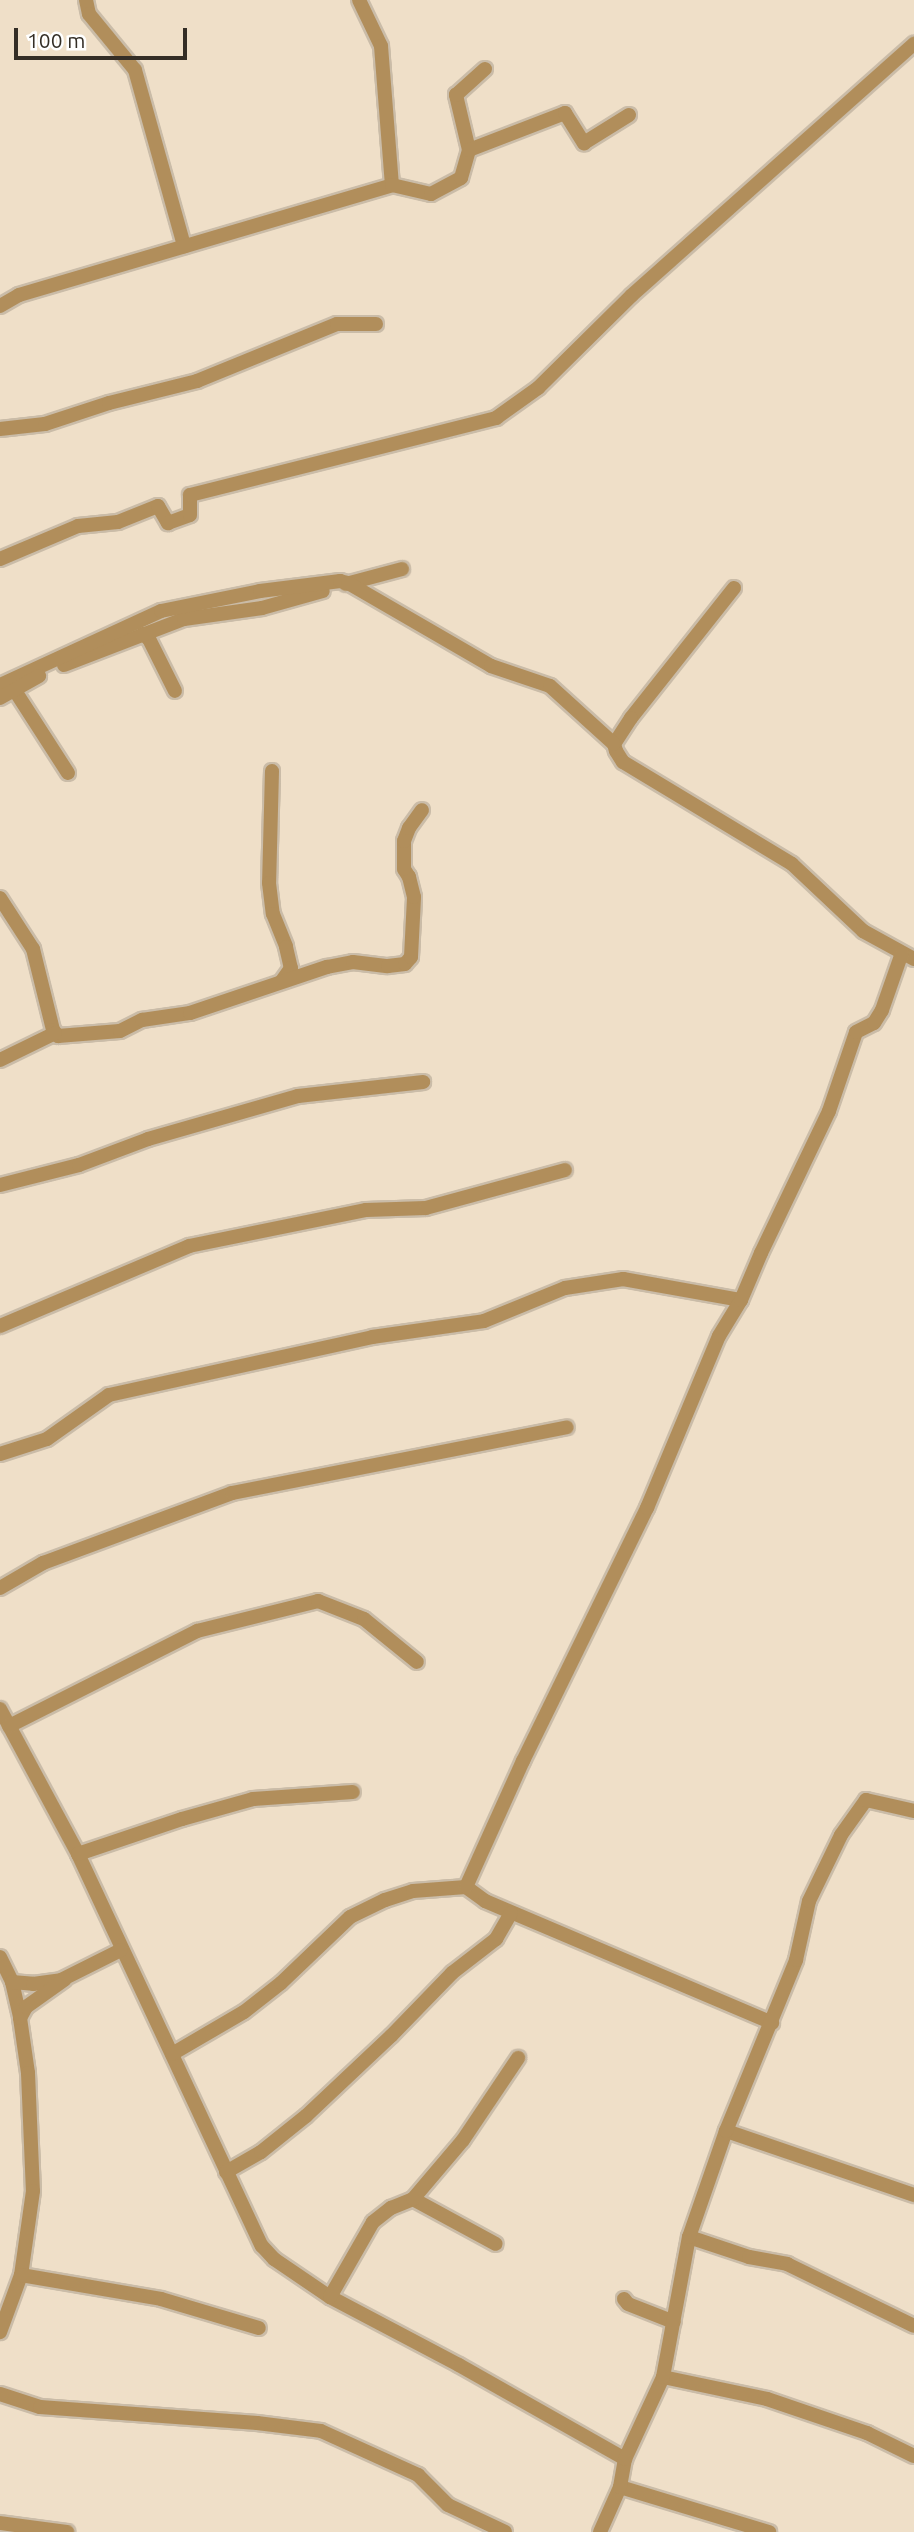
<!DOCTYPE html>
<style>
body{margin:0}
#map{position:relative;width:914px;height:2532px;overflow:hidden;background:#efdfc8;font-family:Ubuntu,sans-serif}
div>[style]{position:absolute}
.roads{filter:drop-shadow(2px 0 #cabca8) drop-shadow(-2px 0 #cabca8) drop-shadow(0 2px #cabca8) drop-shadow(0 -2px #cabca8)}
.street>*{height:14px;margin:-7px;padding:0 7px;transform-origin:7px;border-radius:7px;background:#b18e5b}
span{translate:-50% -50%;white-space:nowrap;text-align:center;line-height:1.15;-webkit-text-stroke:7px #fff;paint-order:stroke}
.scale{position:absolute;left:14px;top:28px;width:173px;height:32px;box-sizing:border-box;border:4px solid #342e26;border-top:0;padding-left:9px;font-size:21px;line-height:24px;white-space:nowrap;color:#342e26;-webkit-text-stroke:5px #fff;paint-order:stroke}
</style>
<div id="map">
<div class="roads">
<div class="street">
<div style="left:86px;top:0;width:14px;rotate:78deg"></div>
<div style="left:89px;top:14px;width:72px;rotate:50.6deg"></div>
<div style="left:135px;top:70px;width:183px;rotate:74.4deg"></div>
<div style="left:359px;top:0;width:51px;rotate:64.4deg"></div>
<div style="left:381px;top:46px;width:139px;rotate:85.5deg"></div>
<div style="left:469px;top:150px;width:57px;rotate:-103.3deg"></div>
<div style="left:456px;top:95px;width:39px;rotate:-42deg"></div>
<div style="left:0;top:306px;width:22px;rotate:-30deg"></div>
<div style="left:19px;top:295px;width:389px;rotate:-16.4deg"></div>
<div style="left:392px;top:185px;width:40px;rotate:13deg"></div>
<div style="left:431px;top:194px;width:34px;rotate:-28deg"></div>
<div style="left:461px;top:178px;width:29px;rotate:-74deg"></div>
<div style="left:469px;top:150px;width:103px;rotate:-21.1deg"></div>
<div style="left:565px;top:113px;width:36px;rotate:58deg"></div>
<div style="left:584px;top:143px;width:53px;rotate:-31.9deg"></div>
<div style="left:0;top:429px;width:45px;rotate:-6.3deg"></div>
<div style="left:45px;top:424px;width:67px;rotate:-18.2deg"></div>
<div style="left:109px;top:403px;width:91px;rotate:-14deg"></div>
<div style="left:197px;top:381px;width:151px;rotate:-22.2deg"></div>
<div style="left:337px;top:324px;width:39px"></div>
<div style="left:0;top:559px;width:85px;rotate:-22.9deg"></div>
<div style="left:78px;top:526px;width:40px;rotate:-5.7deg"></div>
<div style="left:118px;top:522px;width:43px;rotate:-21.8deg"></div>
<div style="left:158px;top:506px;width:20px;rotate:60deg"></div>
<div style="left:168px;top:523px;width:23px;rotate:-20deg"></div>
<div style="left:190px;top:515px;width:20px;rotate:-90deg"></div>
<div style="left:190px;top:495px;width:316px;rotate:-14.1deg"></div>
<div style="left:496px;top:418px;width:52px;rotate:-35.5deg"></div>
<div style="left:538px;top:388px;width:132px;rotate:-44.7deg"></div>
<div style="left:632px;top:295px;width:378px;rotate:-41.7deg"></div>
<div style="left:346px;top:584px;width:58px;rotate:-15deg"></div>
<div style="left:734px;top:588px;width:166px;rotate:128.4deg"></div>
<div style="left:631px;top:718px;width:31px;rotate:123deg"></div>
<div style="left:614px;top:744px;width:7px;rotate:74deg"></div>
<div style="left:616px;top:751px;width:13px;rotate:58deg"></div>
<div style="left:623px;top:762px;width:197px;rotate:31.1deg"></div>
<div style="left:792px;top:864px;width:98px;rotate:43.3deg"></div>
<div style="left:863px;top:931px;width:58px;rotate:28.8deg"></div>
<div style="left:143px;top:634px;width:8px;rotate:40deg"></div>
<div style="left:149px;top:639px;width:58px;rotate:63.4deg"></div>
<div style="left:64px;top:665px;width:129px;rotate:-21deg"></div>
<div style="left:184px;top:619px;width:79px;rotate:-8deg"></div>
<div style="left:262px;top:608px;width:63px;rotate:-15.6deg"></div>
<div style="left:10px;top:683px;width:107px;rotate:57.2deg"></div>
<div style="left:0;top:685px;width:177px;rotate:-24.7deg"></div>
<div style="left:161px;top:611px;width:101px;rotate:-11.4deg"></div>
<div style="left:260px;top:591px;width:81px;rotate:-7.1deg"></div>
<div style="left:340px;top:581px;width:8px;rotate:14deg"></div>
<div style="left:348px;top:583px;width:165px;rotate:30.1deg"></div>
<div style="left:491px;top:666px;width:62px;rotate:18.7deg"></div>
<div style="left:550px;top:686px;width:86px;rotate:42.2deg"></div>
<div style="left:0;top:698px;width:45px;rotate:-29.4deg"></div>
<div style="left:272px;top:771px;width:112px;rotate:91.5deg"></div>
<div style="left:269px;top:883px;width:31px;rotate:83deg"></div>
<div style="left:273px;top:914px;width:35px;rotate:68deg"></div>
<div style="left:286px;top:947px;width:22px;rotate:77deg"></div>
<div style="left:291px;top:968px;width:16px;rotate:125deg"></div>
<div style="left:0;top:898px;width:61px;rotate:57.1deg"></div>
<div style="left:33px;top:949px;width:83px;rotate:76.1deg"></div>
<div style="left:53px;top:1030px;width:8px;rotate:50deg"></div>
<div style="left:58px;top:1036px;width:62px;rotate:-4.6deg"></div>
<div style="left:120px;top:1031px;width:25px;rotate:-27deg"></div>
<div style="left:142px;top:1020px;width:49px;rotate:-8.3deg"></div>
<div style="left:190px;top:1013px;width:145px;rotate:-18.6deg"></div>
<div style="left:327px;top:967px;width:26px;rotate:-11deg"></div>
<div style="left:353px;top:962px;width:35px;rotate:7deg"></div>
<div style="left:388px;top:966px;width:17px;rotate:-7deg"></div>
<div style="left:405px;top:964px;width:9px;rotate:-49deg"></div>
<div style="left:411px;top:957px;width:60px;rotate:-87.1deg"></div>
<div style="left:414px;top:897px;width:21px;rotate:-104deg"></div>
<div style="left:409px;top:877px;width:9px;rotate:-122deg"></div>
<div style="left:404px;top:869px;width:28px;rotate:-90deg"></div>
<div style="left:404px;top:841px;width:14px;rotate:-69deg"></div>
<div style="left:409px;top:828px;width:22px;rotate:-54deg"></div>
<div style="left:0;top:1060px;width:61px;rotate:-26.1deg"></div>
<div style="left:0;top:1185px;width:81px;rotate:-14.2deg"></div>
<div style="left:79px;top:1165px;width:74px;rotate:-20.6deg"></div>
<div style="left:148px;top:1139px;width:156px;rotate:-16deg"></div>
<div style="left:298px;top:1096px;width:126px;rotate:-6.4deg"></div>
<div style="left:0;top:1326px;width:205px;rotate:-22.9deg"></div>
<div style="left:189px;top:1246px;width:181px;rotate:-11.5deg"></div>
<div style="left:366px;top:1210px;width:60px;rotate:-1.9deg"></div>
<div style="left:426px;top:1208px;width:144px;rotate:-15.3deg"></div>
<div style="left:0;top:1454px;width:49px;rotate:-17.7deg"></div>
<div style="left:47px;top:1439px;width:76px;rotate:-35.4deg"></div>
<div style="left:109px;top:1395px;width:269px;rotate:-12.4deg"></div>
<div style="left:372px;top:1337px;width:113px;rotate:-8.1deg"></div>
<div style="left:484px;top:1321px;width:87px;rotate:-22.2deg"></div>
<div style="left:565px;top:1288px;width:59px;rotate:-8.8deg"></div>
<div style="left:623px;top:1279px;width:120px;rotate:10.1deg"></div>
<div style="left:0;top:1588px;width:50px;rotate:-30.2deg"></div>
<div style="left:43px;top:1563px;width:202px;rotate:-20.3deg"></div>
<div style="left:232px;top:1493px;width:341px;rotate:-11.1deg"></div>
<div style="left:0;top:1709px;width:165px;rotate:61.7deg"></div>
<div style="left:78px;top:1854px;width:433px;rotate:64.9deg"></div>
<div style="left:262px;top:2246px;width:18px;rotate:47deg"></div>
<div style="left:274px;top:2259px;width:68px;rotate:34.2deg"></div>
<div style="left:330px;top:2297px;width:146px;rotate:27.8deg"></div>
<div style="left:459px;top:2365px;width:191px;rotate:29.5deg"></div>
<div style="left:9px;top:1726px;width:211px;rotate:-26.8deg"></div>
<div style="left:197px;top:1631px;width:125px;rotate:-13.9deg"></div>
<div style="left:318px;top:1601px;width:49px;rotate:21.4deg"></div>
<div style="left:364px;top:1619px;width:68px;rotate:39.1deg"></div>
<div style="left:78px;top:1854px;width:110px;rotate:-18.6deg"></div>
<div style="left:182px;top:1819px;width:74px;rotate:-15.7deg"></div>
<div style="left:253px;top:1799px;width:100px;rotate:-4deg"></div>
<div style="left:466px;top:1887px;width:24px;rotate:36deg"></div>
<div style="left:485px;top:1901px;width:312px;rotate:23deg"></div>
<div style="left:0;top:1957px;width:28px;rotate:64deg"></div>
<div style="left:12px;top:1982px;width:37px;rotate:77deg"></div>
<div style="left:20px;top:2018px;width:56px;rotate:81.7deg"></div>
<div style="left:28px;top:2073px;width:118px;rotate:87.6deg"></div>
<div style="left:33px;top:2191px;width:85px;rotate:98.1deg"></div>
<div style="left:21px;top:2275px;width:61px;rotate:110.2deg"></div>
<div style="left:12px;top:1982px;width:21px;rotate:5deg"></div>
<div style="left:33px;top:1984px;width:28px;rotate:-8deg"></div>
<div style="left:61px;top:1980px;width:67px;rotate:-26.6deg"></div>
<div style="left:20px;top:2018px;width:13px;rotate:-61deg"></div>
<div style="left:26px;top:2007px;width:47px;rotate:-35.4deg"></div>
<div style="left:172px;top:2054px;width:83px;rotate:-30.3deg"></div>
<div style="left:244px;top:2012px;width:47px;rotate:-38.1deg"></div>
<div style="left:281px;top:1983px;width:95px;rotate:-43.7deg"></div>
<div style="left:350px;top:1917px;width:39px;rotate:-26deg"></div>
<div style="left:385px;top:1900px;width:29px;rotate:-18deg"></div>
<div style="left:413px;top:1891px;width:53px;rotate:-4.3deg"></div>
<div style="left:466px;top:1887px;width:138px;rotate:-65.7deg"></div>
<div style="left:523px;top:1761px;width:282px;rotate:-63.9deg"></div>
<div style="left:647px;top:1508px;width:186px;rotate:-67.3deg"></div>
<div style="left:719px;top:1336px;width:42px;rotate:-58.6deg"></div>
<div style="left:741px;top:1300px;width:51px;rotate:-66.9deg"></div>
<div style="left:761px;top:1253px;width:157px;rotate:-64.4deg"></div>
<div style="left:829px;top:1111px;width:83px;rotate:-71.1deg"></div>
<div style="left:856px;top:1032px;width:20px;rotate:-27deg"></div>
<div style="left:874px;top:1023px;width:15px;rotate:-58deg"></div>
<div style="left:882px;top:1010px;width:60px;rotate:-70.7deg"></div>
<div style="left:726px;top:2131px;width:199px;rotate:18.8deg"></div>
<div style="left:226px;top:2172px;width:40px;rotate:-29.7deg"></div>
<div style="left:261px;top:2152px;width:58px;rotate:-38.7deg"></div>
<div style="left:306px;top:2116px;width:117px;rotate:-43.3deg"></div>
<div style="left:391px;top:2036px;width:88px;rotate:-45.9deg"></div>
<div style="left:452px;top:1973px;width:56px;rotate:-37.7deg"></div>
<div style="left:496px;top:1939px;width:30px;rotate:-60deg"></div>
<div style="left:413px;top:2199px;width:94px;rotate:28.5deg"></div>
<div style="left:689px;top:2237px;width:63px;rotate:18.4deg"></div>
<div style="left:749px;top:2257px;width:39px;rotate:10deg"></div>
<div style="left:787px;top:2264px;width:141px;rotate:26deg"></div>
<div style="left:21px;top:2275px;width:142px;rotate:9.7deg"></div>
<div style="left:161px;top:2299px;width:102px;rotate:16.5deg"></div>
<div style="left:330px;top:2297px;width:86px;rotate:-60.2deg"></div>
<div style="left:373px;top:2222px;width:23px;rotate:-38deg"></div>
<div style="left:391px;top:2208px;width:24px;rotate:-22deg"></div>
<div style="left:413px;top:2199px;width:77px;rotate:-49.7deg"></div>
<div style="left:463px;top:2140px;width:99px;rotate:-56.1deg"></div>
<div style="left:624px;top:2299px;width:6px;rotate:51deg"></div>
<div style="left:628px;top:2304px;width:49px;rotate:21.4deg"></div>
<div style="left:663px;top:2377px;width:106px;rotate:11.9deg"></div>
<div style="left:767px;top:2399px;width:106px;rotate:18.8deg"></div>
<div style="left:867px;top:2433px;width:52px;rotate:26.1deg"></div>
<div style="left:0;top:2394px;width:42px;rotate:18deg"></div>
<div style="left:40px;top:2407px;width:218px;rotate:4.2deg"></div>
<div style="left:257px;top:2423px;width:64px;rotate:7.1deg"></div>
<div style="left:321px;top:2431px;width:107px;rotate:24.4deg"></div>
<div style="left:418px;top:2475px;width:42px;rotate:45deg"></div>
<div style="left:448px;top:2505px;width:63px;rotate:25.3deg"></div>
<div style="left:620px;top:2487px;width:156px;rotate:16.8deg"></div>
<div style="left:0;top:2523px;width:68px;rotate:7.7deg"></div>
<div style="left:600px;top:2532px;width:49px;rotate:-66deg"></div>
<div style="left:620px;top:2487px;width:28px;rotate:-80deg"></div>
<div style="left:625px;top:2459px;width:90px;rotate:-65.1deg"></div>
<div style="left:663px;top:2377px;width:142px;rotate:-79.5deg"></div>
<div style="left:689px;top:2237px;width:112px;rotate:-70.8deg"></div>
<div style="left:726px;top:2131px;width:185px;rotate:-67.7deg"></div>
<div style="left:796px;top:1960px;width:60px;rotate:-77.6deg"></div>
<div style="left:809px;top:1901px;width:73px;rotate:-64.1deg"></div>
<div style="left:841px;top:1835px;width:43px;rotate:-54.5deg"></div>
<div style="left:866px;top:1800px;width:49px;rotate:12.9deg"></div>
</div>
</div>
<div class="scale">100 m</div>
</div>
